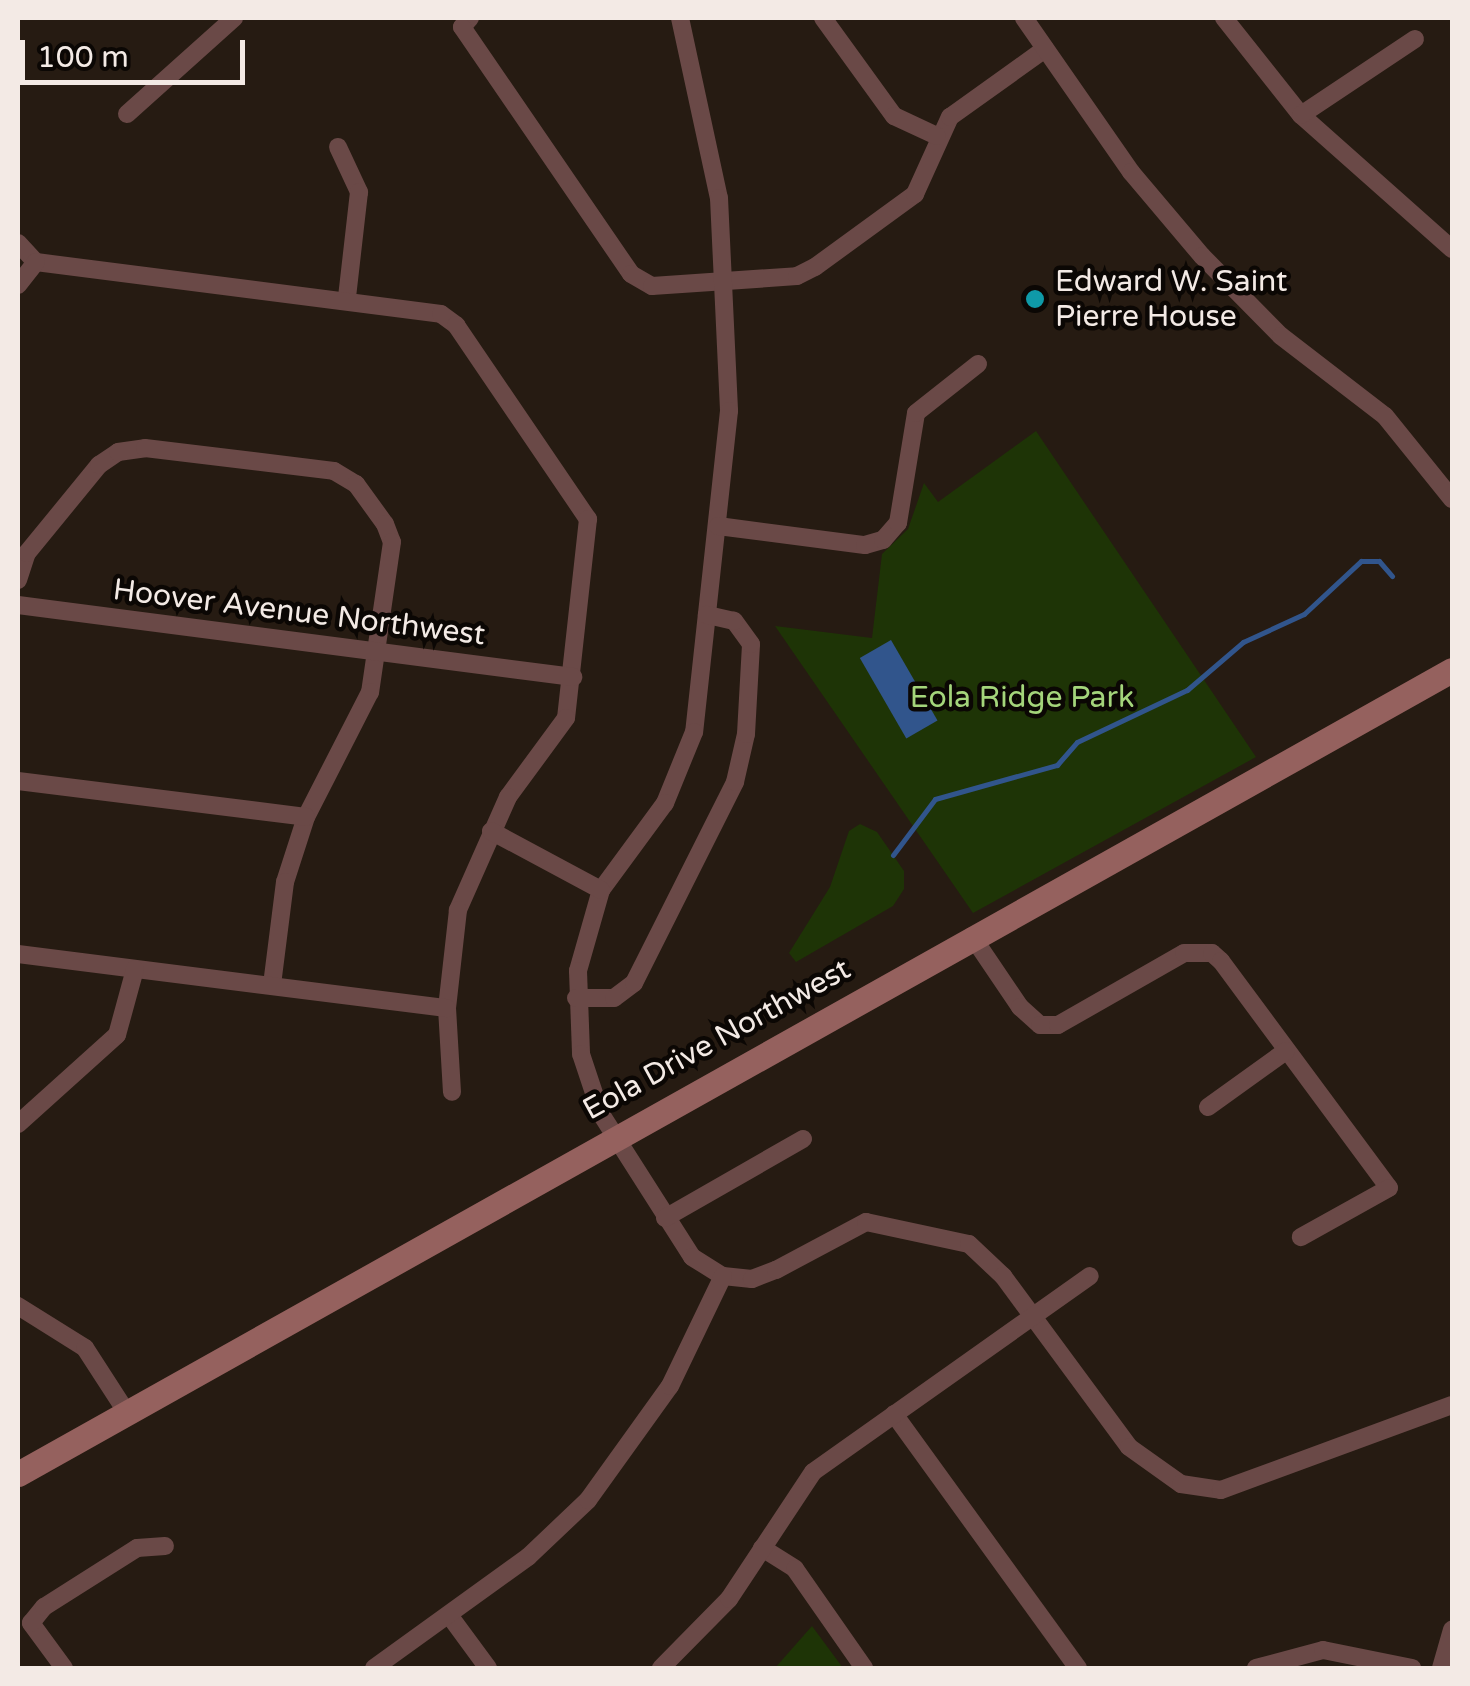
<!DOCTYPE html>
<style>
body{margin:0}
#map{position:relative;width:1470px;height:1686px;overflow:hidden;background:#261b12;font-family:"Varela Round",sans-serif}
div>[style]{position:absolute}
.green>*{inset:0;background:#1e3406}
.water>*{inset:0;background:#31558c;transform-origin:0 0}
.stream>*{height:5px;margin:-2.5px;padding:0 2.5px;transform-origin:2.5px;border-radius:2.5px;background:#31558c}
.minor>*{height:18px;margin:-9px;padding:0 9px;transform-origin:9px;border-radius:9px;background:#6a4947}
.secondary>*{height:25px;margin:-12.5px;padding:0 12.5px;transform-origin:12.5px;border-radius:12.5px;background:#95615e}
.dots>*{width:28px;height:28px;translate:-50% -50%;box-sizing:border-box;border:5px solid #0b0704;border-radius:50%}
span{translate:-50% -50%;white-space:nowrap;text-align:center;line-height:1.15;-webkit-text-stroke:9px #0b0704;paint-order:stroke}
.poi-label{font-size:30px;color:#f3eae5}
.left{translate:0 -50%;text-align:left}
.street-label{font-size:30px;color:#f3eae5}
.park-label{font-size:30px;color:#a4d57b}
.frame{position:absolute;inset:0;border:20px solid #f3eae5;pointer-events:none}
.scale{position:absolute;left:20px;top:40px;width:225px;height:45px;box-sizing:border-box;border:5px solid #f3eae5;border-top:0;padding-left:12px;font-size:30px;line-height:35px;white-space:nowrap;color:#f3eae5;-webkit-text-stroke:8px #0b0704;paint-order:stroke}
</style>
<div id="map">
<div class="green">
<div style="clip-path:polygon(1036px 431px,1256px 757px,973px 913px,775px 626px,872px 638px,882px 554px,908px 529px,924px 483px,938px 502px)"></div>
<div style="clip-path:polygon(860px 824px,877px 832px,893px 855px,904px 871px,904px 889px,893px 906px,796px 962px,789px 953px,830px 887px,849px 831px)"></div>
<div style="clip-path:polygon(812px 1626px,843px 1668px,775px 1668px)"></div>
</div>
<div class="water">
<div style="left:891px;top:640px;width:93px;height:36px;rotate:60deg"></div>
</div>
<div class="stream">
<div style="left:893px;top:855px;width:70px;rotate:-53.1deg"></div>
<div style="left:935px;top:799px;width:127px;rotate:-15.6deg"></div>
<div style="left:1057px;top:765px;width:30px;rotate:-49deg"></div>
<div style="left:1077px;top:742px;width:122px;rotate:-25.3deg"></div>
<div style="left:1187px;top:690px;width:74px;rotate:-40.6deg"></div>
<div style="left:1243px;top:642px;width:67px;rotate:-24.7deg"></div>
<div style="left:1304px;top:614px;width:78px;rotate:-42.9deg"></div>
<div style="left:1361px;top:561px;width:18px"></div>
<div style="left:1379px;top:561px;width:20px;rotate:49deg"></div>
</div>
<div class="minor">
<div style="left:470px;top:18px;width:12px;rotate:132deg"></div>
<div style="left:462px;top:27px;width:299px;rotate:55.6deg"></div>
<div style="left:631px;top:274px;width:24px;rotate:30deg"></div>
<div style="left:652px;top:286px;width:145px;rotate:-3.9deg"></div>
<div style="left:797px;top:276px;width:20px;rotate:-27deg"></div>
<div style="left:815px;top:267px;width:124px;rotate:-36.1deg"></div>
<div style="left:915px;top:194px;width:85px;rotate:-65.6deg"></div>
<div style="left:950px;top:117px;width:117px;rotate:-35.6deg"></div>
<div style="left:680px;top:18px;width:184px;rotate:77.8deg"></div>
<div style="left:719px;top:198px;width:213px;rotate:87.3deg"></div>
<div style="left:729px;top:411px;width:323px;rotate:96.2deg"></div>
<div style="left:694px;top:732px;width:77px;rotate:112.2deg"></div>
<div style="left:665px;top:803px;width:108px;rotate:126.3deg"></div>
<div style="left:601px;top:890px;width:84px;rotate:105.9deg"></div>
<div style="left:578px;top:971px;width:83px;rotate:87.9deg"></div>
<div style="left:581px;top:1054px;width:63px;rotate:71.6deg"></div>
<div style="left:601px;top:1114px;width:169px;rotate:57.5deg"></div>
<div style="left:692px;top:1257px;width:36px;rotate:32deg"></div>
<div style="left:723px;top:1276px;width:29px;rotate:6deg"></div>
<div style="left:752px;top:1279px;width:26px;rotate:-21deg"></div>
<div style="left:776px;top:1270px;width:102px;rotate:-28.1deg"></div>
<div style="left:866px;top:1222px;width:105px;rotate:12.1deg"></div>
<div style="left:969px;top:1244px;width:47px;rotate:43.3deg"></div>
<div style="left:1003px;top:1276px;width:212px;rotate:53.6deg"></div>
<div style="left:1129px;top:1447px;width:64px;rotate:35.4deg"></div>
<div style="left:1181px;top:1484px;width:40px;rotate:8.5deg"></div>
<div style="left:1221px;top:1490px;width:246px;rotate:-20.2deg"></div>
<div style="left:823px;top:18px;width:121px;rotate:54.1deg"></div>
<div style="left:894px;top:116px;width:47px;rotate:24.9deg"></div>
<div style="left:1024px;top:18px;width:188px;rotate:55.2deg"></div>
<div style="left:1131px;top:172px;width:110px;rotate:49.8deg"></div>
<div style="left:1202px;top:256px;width:112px;rotate:45.4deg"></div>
<div style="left:1281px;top:336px;width:131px;rotate:37.6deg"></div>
<div style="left:1385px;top:416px;width:107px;rotate:51.1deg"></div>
<div style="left:1224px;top:18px;width:124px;rotate:51.6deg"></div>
<div style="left:1301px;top:115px;width:202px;rotate:41.6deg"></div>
<div style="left:127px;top:114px;width:144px;rotate:-41.9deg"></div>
<div style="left:1301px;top:115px;width:137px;rotate:-33.7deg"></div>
<div style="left:338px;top:147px;width:50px;rotate:65deg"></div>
<div style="left:359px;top:192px;width:107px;rotate:96.5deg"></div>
<div style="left:18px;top:243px;width:26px;rotate:47deg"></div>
<div style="left:36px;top:262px;width:408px;rotate:7.3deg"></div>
<div style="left:441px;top:314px;width:19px;rotate:36deg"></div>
<div style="left:456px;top:325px;width:235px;rotate:55.8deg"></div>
<div style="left:588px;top:519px;width:200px;rotate:96.3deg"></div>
<div style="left:566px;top:718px;width:98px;rotate:126.3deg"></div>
<div style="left:508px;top:797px;width:124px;rotate:113.9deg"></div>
<div style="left:458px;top:910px;width:99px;rotate:96.4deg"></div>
<div style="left:447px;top:1008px;width:84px;rotate:86.6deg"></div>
<div style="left:18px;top:285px;width:29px;rotate:-52deg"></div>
<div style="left:718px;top:526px;width:148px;rotate:7.4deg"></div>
<div style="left:865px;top:545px;width:19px;rotate:-16deg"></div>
<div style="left:883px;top:540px;width:23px;rotate:-49deg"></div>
<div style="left:898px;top:523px;width:111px;rotate:-80.7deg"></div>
<div style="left:916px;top:413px;width:79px;rotate:-38.3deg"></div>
<div style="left:18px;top:580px;width:28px;rotate:-72deg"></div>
<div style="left:27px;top:553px;width:114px;rotate:-50.7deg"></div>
<div style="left:99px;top:465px;width:23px;rotate:-34deg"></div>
<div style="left:118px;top:452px;width:27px;rotate:-8deg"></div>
<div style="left:145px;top:448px;width:190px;rotate:6.9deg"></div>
<div style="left:334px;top:471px;width:26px;rotate:31deg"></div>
<div style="left:356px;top:484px;width:49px;rotate:54.1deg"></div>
<div style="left:385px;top:524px;width:19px;rotate:69deg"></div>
<div style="left:392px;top:542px;width:152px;rotate:98.3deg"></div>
<div style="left:370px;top:692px;width:140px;rotate:117.1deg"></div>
<div style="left:306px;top:817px;width:68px;rotate:107.9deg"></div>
<div style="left:285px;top:882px;width:104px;rotate:97.2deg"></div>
<div style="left:18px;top:605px;width:560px;rotate:7.39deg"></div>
<div style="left:18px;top:781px;width:290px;rotate:7.1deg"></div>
<div style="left:491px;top:831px;width:125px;rotate:28.2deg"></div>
<div style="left:972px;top:936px;width:86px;rotate:55.9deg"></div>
<div style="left:1020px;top:1007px;width:27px;rotate:42deg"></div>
<div style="left:1040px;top:1025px;width:18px"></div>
<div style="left:1058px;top:1025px;width:145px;rotate:-29.7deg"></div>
<div style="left:1184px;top:953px;width:28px"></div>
<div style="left:1212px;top:953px;width:12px;rotate:42deg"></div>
<div style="left:1221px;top:961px;width:282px;rotate:53.5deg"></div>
<div style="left:1389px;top:1188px;width:101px;rotate:150.9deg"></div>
<div style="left:18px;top:954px;width:432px;rotate:7.2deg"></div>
<div style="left:576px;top:998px;width:38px"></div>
<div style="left:614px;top:998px;width:25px;rotate:-37deg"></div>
<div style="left:634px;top:983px;width:225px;rotate:-63.3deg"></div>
<div style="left:735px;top:782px;width:49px;rotate:-77.1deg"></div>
<div style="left:746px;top:734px;width:90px;rotate:-86.8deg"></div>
<div style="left:751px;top:644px;width:29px;rotate:-126deg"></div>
<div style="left:734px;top:621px;width:28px;rotate:-167deg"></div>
<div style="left:1208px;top:1107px;width:96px;rotate:-35.7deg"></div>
<div style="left:18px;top:1124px;width:133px;rotate:-42deg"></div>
<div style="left:117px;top:1035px;width:68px;rotate:-74.7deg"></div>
<div style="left:665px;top:1218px;width:159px;rotate:-29.8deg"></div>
<div style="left:18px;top:1306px;width:79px;rotate:32.1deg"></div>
<div style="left:85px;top:1348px;width:77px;rotate:57.1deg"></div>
<div style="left:894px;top:1414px;width:314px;rotate:54.1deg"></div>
<div style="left:762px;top:1548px;width:39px;rotate:32deg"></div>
<div style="left:795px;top:1569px;width:121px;rotate:55.1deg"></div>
<div style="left:449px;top:1615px;width:66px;rotate:53.7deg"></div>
<div style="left:64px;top:1668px;width:56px;rotate:-126.3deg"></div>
<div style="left:31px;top:1623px;width:21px;rotate:-51deg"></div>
<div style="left:44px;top:1607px;width:110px;rotate:-32.4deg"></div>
<div style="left:137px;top:1548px;width:28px;rotate:-4deg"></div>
<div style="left:374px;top:1668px;width:190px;rotate:-35.8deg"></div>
<div style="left:528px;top:1557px;width:83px;rotate:-43.5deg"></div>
<div style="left:588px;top:1500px;width:140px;rotate:-54.3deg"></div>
<div style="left:670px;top:1386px;width:122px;rotate:-64.3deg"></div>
<div style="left:661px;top:1668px;width:97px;rotate:-45.4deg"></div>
<div style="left:729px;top:1599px;width:152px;rotate:-56.5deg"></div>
<div style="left:813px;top:1472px;width:339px;rotate:-35.3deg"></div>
<div style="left:1256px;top:1668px;width:69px;rotate:-15deg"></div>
<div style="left:1323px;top:1650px;width:91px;rotate:11.4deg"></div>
<div style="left:1441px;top:1668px;width:40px;rotate:-74deg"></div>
</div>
<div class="secondary">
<div style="left:18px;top:1474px;width:1644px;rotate:-29.28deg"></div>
</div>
<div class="dots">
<div style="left:1035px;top:299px;background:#0f9aa8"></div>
</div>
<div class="poi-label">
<span class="left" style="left:1055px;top:299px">Edward W. Saint<br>Pierre House</span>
</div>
<div class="street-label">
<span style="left:299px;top:613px;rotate:7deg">Hoover Avenue Northwest</span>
<span style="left:717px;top:1040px;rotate:-29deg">Eola Drive Northwest</span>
</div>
<div class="park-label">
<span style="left:1022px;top:698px">Eola Ridge Park</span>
</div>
<div class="frame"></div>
<div class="scale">100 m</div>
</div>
